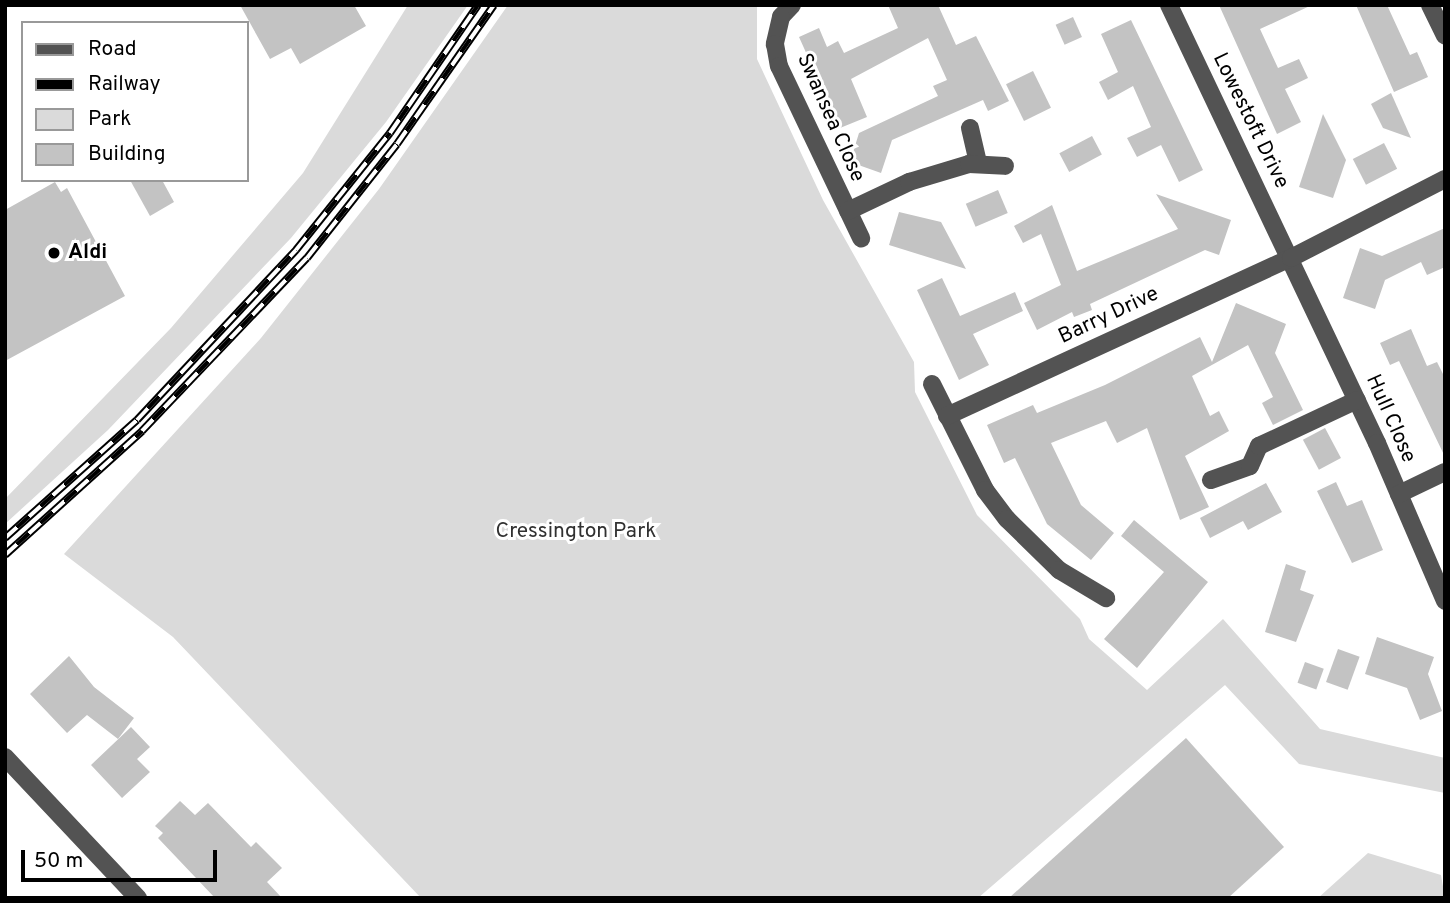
<!DOCTYPE html>
<style>
body{margin:0}
#map{position:relative;width:1450px;height:903px;overflow:hidden;background:#fff;font-family:Overpass,sans-serif}
div>[style]{position:absolute}
.green>*{inset:0;background:#dadada}
.building>*{inset:0;background:#c3c3c3;transform-origin:0 0}
.minor>*{height:18px;margin:-9px;padding:0 9px;transform-origin:9px;border-radius:9px;background:#535353}
.rail>*{height:8px;margin-top:-4px;transform-origin:0;background:repeating-linear-gradient(90deg,#fff 0 16px,#000 0 32px);box-sizing:border-box;border-block:2px solid #000}
.dots>*{width:19px;height:19px;translate:-50% -50%;box-sizing:border-box;border:4px solid #fff;border-radius:50%}
span{translate:-50% -50%;white-space:nowrap;text-align:center;line-height:1.15;-webkit-text-stroke:6px #fff;paint-order:stroke}
.street-label{font-size:21px;color:#000}
.poi-label{font-size:21px;color:#000;font-weight:700}
.left{translate:0 -50%;text-align:left}
.park-label{font-size:21px;color:#313131}
.frame{position:absolute;inset:0;border:7px solid #000;pointer-events:none}
.legend{position:absolute;left:21px;top:21px;width:228px;height:161px;box-sizing:border-box;background:#fff;border:2px solid #999;margin:0;padding:9px 12px;list-style:none;font-size:21px;color:#000}
.legend li{display:flex;align-items:center;gap:14px;height:35px}
.legend b{width:35px;border:2px solid #999}
.scale{position:absolute;left:21px;top:850px;width:196px;height:32px;box-sizing:border-box;border:4px solid #000;border-top:0;padding-left:9px;font-size:21px;line-height:24px;white-space:nowrap;color:#000;-webkit-text-stroke:5px #fff;paint-order:stroke}
</style>
<div id="map">
<div class="green">
<div style="clip-path:polygon(408px 5px,468px 5px,386px 122px,291px 238px,108px 430px,5px 524px,5px 499px,171px 328px,303px 173px)"></div>
<div style="clip-path:polygon(508px 5px,757px 5px,757px 59px,823px 200px,914px 362px,915px 392px,977px 515px,1080px 619px,1089px 639px,1147px 690px,1223px 619px,1320px 729px,1445px 758px,1445px 793px,1299px 764px,1225px 685px,978px 898px,421px 898px,173px 637px,64px 554px,261px 338px,379px 189px)"></div>
<div style="clip-path:polygon(1368px 853px,1441px 875px,1445px 898px,1318px 898px)"></div>
</div>
<div class="building">
<div style="clip-path:polygon(240px 5px,354px 5px,366px 26px,300px 64px,291px 48px,270px 59px)"></div>
<div style="clip-path:polygon(888px 5px,938px 5px,956px 45px,976px 36px,1009px 101px,988px 111px,983px 100px,892px 140px,881px 173px,850px 162px,859px 133px,938px 96px,933px 86px,947px 80px,928px 38px,851px 79px,867px 117px,840px 128px,799px 37px,819px 28px,827px 47px,838px 41px,844px 53px,898px 28px)"></div>
<div style="clip-path:polygon(1219px 5px,1312px 5px,1260px 29px,1278px 68px,1299px 59px,1308px 78px,1285px 89px,1301px 122px,1277px 134px)"></div>
<div style="clip-path:polygon(1356px 5px,1387px 5px,1410px 55px,1417px 52px,1428px 77px,1394px 92px)"></div>
<div style="left:1073px;top:17px;width:22px;height:19px;rotate:66deg"></div>
<div style="clip-path:polygon(1131px 20px,1203px 170px,1179px 182px,1161px 145px,1137px 157px,1127px 138px,1151px 127px,1133px 86px,1108px 100px,1099px 82px,1118px 72px,1101px 34px)"></div>
<div style="left:1033px;top:71px;width:41px;height:30px;rotate:64deg"></div>
<div style="clip-path:polygon(1391px 93px,1411px 138px,1383px 128px,1371px 104px)"></div>
<div style="clip-path:polygon(1323px 114px,1346px 160px,1333px 198px,1299px 187px)"></div>
<div style="left:1092px;top:136px;width:21px;height:37px;rotate:62deg"></div>
<div style="left:1384px;top:143px;width:29px;height:35px;rotate:63deg"></div>
<div style="clip-path:polygon(130px 180px,162px 180px,174px 202px,150px 216px)"></div>
<div style="clip-path:polygon(55px 182px,61px 192px,67px 188px,125px 296px,5px 361px,5px 210px)"></div>
<div style="left:998px;top:190px;width:25px;height:35px;rotate:67deg"></div>
<div style="clip-path:polygon(1156px 194px,1231px 220px,1219px 255px,1205px 250px,1090px 304px,1092px 310px,1074px 317px,1072px 312px,1037px 330px,1024px 303px,1061px 285px,1041px 234px,1023px 243px,1014px 226px,1052px 205px,1077px 271px,1178px 229px)"></div>
<div style="clip-path:polygon(899px 212px,941px 222px,966px 269px,889px 245px)"></div>
<div style="clip-path:polygon(1445px 228px,1445px 267px,1427px 275px,1421px 262px,1385px 280px,1375px 309px,1343px 298px,1360px 248px,1382px 256px)"></div>
<div style="clip-path:polygon(942px 278px,960px 316px,1015px 292px,1023px 311px,973px 334px,989px 365px,959px 380px,917px 290px)"></div>
<div style="clip-path:polygon(1236px 303px,1286px 324px,1275px 353px,1303px 410px,1273px 425px,1262px 403px,1273px 397px,1248px 345px,1192px 376px,1210px 416px,1219px 411px,1229px 431px,1185px 456px,1209px 507px,1180px 520px,1147px 428px,1117px 443px,1106px 421px,1051px 443px,1081px 505px,1114px 533px,1091px 560px,1047px 524px,1015px 458px,1004px 463px,987px 425px,1033px 405px,1037px 413px,1105px 385px,1200px 337px,1212px 362px)"></div>
<div style="clip-path:polygon(1411px 329px,1427px 366px,1437px 362px,1445px 378px,1445px 457px,1399px 361px,1390px 365px,1380px 343px)"></div>
<div style="left:1325px;top:428px;width:34px;height:25px;rotate:62deg"></div>
<div style="clip-path:polygon(1336px 482px,1347px 506px,1362px 500px,1383px 550px,1352px 563px,1317px 491px)"></div>
<div style="clip-path:polygon(1266px 483px,1282px 512px,1248px 530px,1243px 521px,1210px 538px,1200px 518px)"></div>
<div style="clip-path:polygon(1134px 520px,1208px 582px,1137px 668px,1104px 639px,1164px 572px,1121px 536px)"></div>
<div style="clip-path:polygon(1286px 564px,1306px 571px,1300px 590px,1314px 595px,1296px 642px,1265px 632px)"></div>
<div style="clip-path:polygon(1377px 637px,1434px 657px,1428px 674px,1442px 711px,1420px 720px,1407px 688px,1365px 674px)"></div>
<div style="left:1338px;top:649px;width:23px;height:35px;rotate:20deg"></div>
<div style="clip-path:polygon(69px 656px,94px 687px,134px 718px,118px 739px,87px 715px,67px 733px,30px 694px)"></div>
<div style="left:1305px;top:662px;width:20px;height:22px;rotate:20deg"></div>
<div style="clip-path:polygon(131px 727px,150px 747px,137px 759px,150px 772px,122px 798px,91px 765px)"></div>
<div style="clip-path:polygon(1186px 738px,1284px 847px,1228px 898px,1009px 898px)"></div>
<div style="clip-path:polygon(180px 801px,195px 815px,208px 803px,251px 847px,256px 842px,282px 868px,267px 882px,282px 898px,215px 898px,158px 838px,163px 833px,155px 826px)"></div>
</div>
<div class="minor">
<div style="left:792px;top:5px;width:16px;rotate:133deg"></div>
<div style="left:781px;top:17px;width:28px;rotate:103deg"></div>
<div style="left:775px;top:44px;width:22px;rotate:80deg"></div>
<div style="left:779px;top:66px;width:191px;rotate:64.5deg"></div>
<div style="left:1169px;top:5px;width:485px;rotate:64.6deg"></div>
<div style="left:1377px;top:443px;width:172px;rotate:66.7deg"></div>
<div style="left:1430px;top:5px;width:34px;rotate:64deg"></div>
<div style="left:970px;top:128px;width:37px;rotate:77deg"></div>
<div style="left:848px;top:211px;width:68px;rotate:-25.4deg"></div>
<div style="left:909px;top:182px;width:63px;rotate:-16.7deg"></div>
<div style="left:969px;top:164px;width:36px;rotate:3deg"></div>
<div style="left:932px;top:384px;width:119px;rotate:63.4deg"></div>
<div style="left:985px;top:490px;width:36px;rotate:53deg"></div>
<div style="left:1007px;top:519px;width:73px;rotate:44.4deg"></div>
<div style="left:1059px;top:570px;width:55px;rotate:30.8deg"></div>
<div style="left:947px;top:416px;width:379px;rotate:-24.7deg"></div>
<div style="left:1291px;top:258px;width:173px;rotate:-27.2deg"></div>
<div style="left:1211px;top:480px;width:41px;rotate:-19.7deg"></div>
<div style="left:1250px;top:466px;width:22px;rotate:-66deg"></div>
<div style="left:1259px;top:446px;width:108px;rotate:-25.1deg"></div>
<div style="left:1399px;top:494px;width:51px;rotate:-25.6deg"></div>
<div style="left:5px;top:757px;width:194px;rotate:46.7deg"></div>
</div>
<div class="rail">
<div style="left:5px;top:538px;width:177px;rotate:-41.8deg"></div>
<div style="left:137px;top:420px;width:233px;rotate:-46.9deg"></div>
<div style="left:296px;top:250px;width:150px;rotate:-51.2deg"></div>
<div style="left:390px;top:133px;width:155px;rotate:-55.5deg"></div>
<div style="left:5px;top:555px;width:185px;rotate:-42.1deg"></div>
<div style="left:142px;top:431px;width:239px;rotate:-46.4deg"></div>
<div style="left:307px;top:258px;width:145px;rotate:-51.7deg"></div>
<div style="left:397px;top:144px;width:169px;rotate:-55.1deg"></div>
</div>
<div class="dots">
<div style="left:54px;top:253px;background:#000"></div>
</div>
<div class="street-label">
<span style="left:830px;top:118px;rotate:66deg">Swansea Close</span>
<span style="left:1250px;top:121px;rotate:64deg">Lowestoft Drive</span>
<span style="left:1109px;top:316px;rotate:-25deg">Barry Drive</span>
<span style="left:1390px;top:419px;rotate:66deg">Hull Close</span>
</div>
<div class="poi-label">
<span class="left" style="left:68px;top:253px">Aldi</span>
</div>
<div class="park-label">
<span style="left:576px;top:532px">Cressington Park</span>
</div>
<div class="frame"></div>
<ul class="legend">
<li><b style="height:9px;background:#535353"></b>Road</li>
<li><b style="height:9px;background:#000"></b>Railway</li>
<li><b style="height:19px;background:#dadada"></b>Park</li>
<li><b style="height:19px;background:#c3c3c3"></b>Building</li>
</ul>
<div class="scale">50 m</div>
</div>
